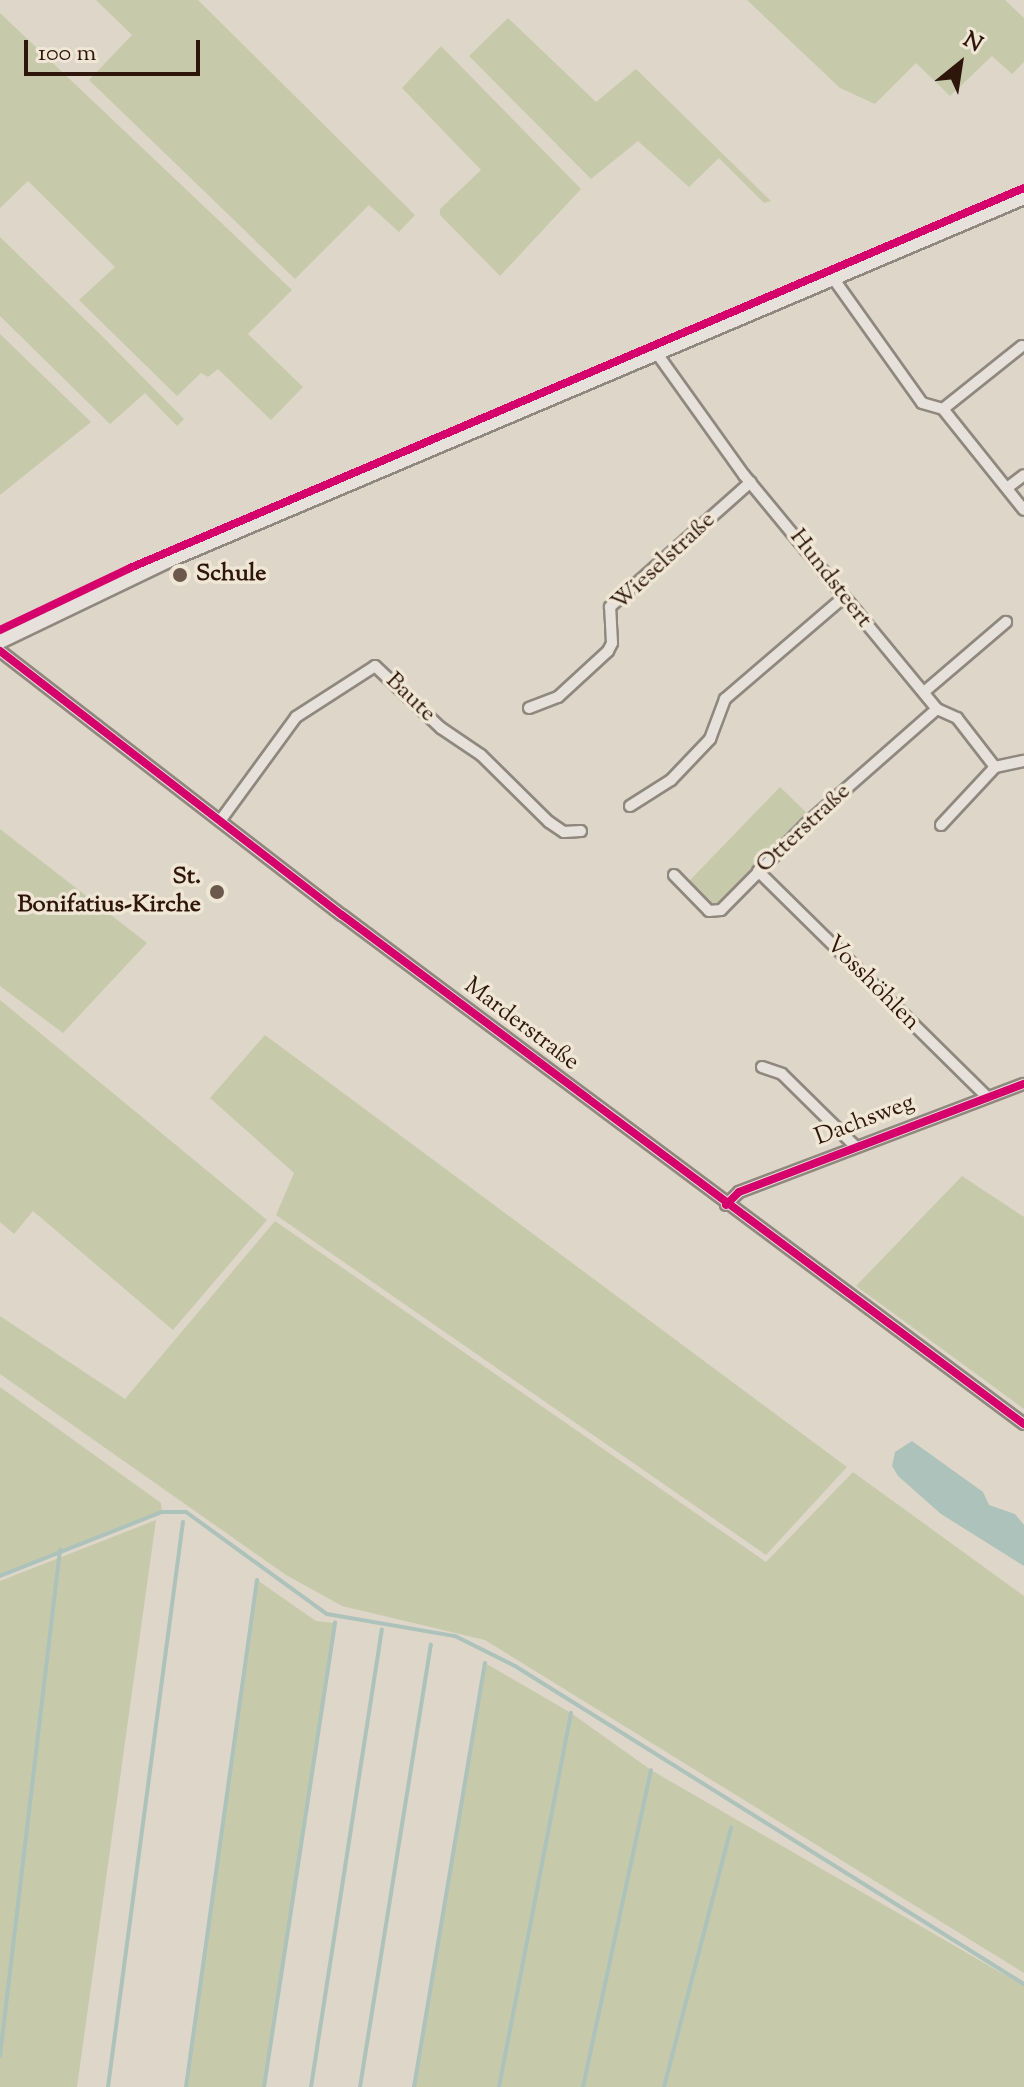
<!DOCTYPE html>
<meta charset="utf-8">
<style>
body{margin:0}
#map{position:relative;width:1024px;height:2087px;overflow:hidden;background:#ded6c8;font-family:"Sorts Mill Goudy",serif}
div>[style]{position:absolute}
.green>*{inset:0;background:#c6caab;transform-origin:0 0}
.water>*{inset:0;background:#adc2bb}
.stream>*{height:4px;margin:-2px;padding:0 2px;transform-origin:2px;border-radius:2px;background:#adc2bb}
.roads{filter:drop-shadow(2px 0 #90887f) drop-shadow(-2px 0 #90887f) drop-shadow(0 2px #90887f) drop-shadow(0 -2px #90887f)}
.street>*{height:10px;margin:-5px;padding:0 5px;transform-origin:5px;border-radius:5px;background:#e6e2db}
.secondary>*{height:14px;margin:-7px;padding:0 7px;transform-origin:7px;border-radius:7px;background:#e6e2db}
.cycleway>*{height:8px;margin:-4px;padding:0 4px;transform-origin:4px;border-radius:4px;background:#d6006c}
.dots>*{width:22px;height:22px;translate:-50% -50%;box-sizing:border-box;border:4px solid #f0e6d5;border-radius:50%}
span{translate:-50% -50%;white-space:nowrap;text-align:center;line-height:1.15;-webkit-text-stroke:7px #f0e6d5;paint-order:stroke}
.street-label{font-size:24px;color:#2e160c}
.poi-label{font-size:24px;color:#2e160c;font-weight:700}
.left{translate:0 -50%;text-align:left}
.right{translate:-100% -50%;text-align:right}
.north{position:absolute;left:920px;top:24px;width:80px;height:80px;-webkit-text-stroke:6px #f0e6d5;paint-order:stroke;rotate:30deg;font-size:22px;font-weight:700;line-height:32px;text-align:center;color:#2e160c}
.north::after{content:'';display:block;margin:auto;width:28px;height:36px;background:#2e160c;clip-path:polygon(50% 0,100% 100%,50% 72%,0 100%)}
.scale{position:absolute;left:24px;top:40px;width:176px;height:36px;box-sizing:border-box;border:4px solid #2e160c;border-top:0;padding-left:10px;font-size:24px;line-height:28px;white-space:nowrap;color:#2e160c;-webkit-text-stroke:6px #f0e6d5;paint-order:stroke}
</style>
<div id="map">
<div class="green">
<div style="clip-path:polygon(96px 0,198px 0,415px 215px,399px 232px,369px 205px,295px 279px,89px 80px,132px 35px)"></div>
<div style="clip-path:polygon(747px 0,1005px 0,1024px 18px,1024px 62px,1012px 74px,992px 56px,950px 96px,916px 63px,875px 104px,840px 88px)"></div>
<div style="clip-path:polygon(0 13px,292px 290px,248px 334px,303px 387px,271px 420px,218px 369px,208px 377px,201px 373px,177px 396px,79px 300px,115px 267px,28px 181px,0 208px)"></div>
<div style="clip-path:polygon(508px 18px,596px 102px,636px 69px,771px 201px,764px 203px,719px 158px,689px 187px,638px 141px,591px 179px,469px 56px)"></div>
<div style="clip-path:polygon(441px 46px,581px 189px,500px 276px,440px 215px,440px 209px,481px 170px,402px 88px)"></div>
<div style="clip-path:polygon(0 237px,101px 335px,184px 419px,177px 426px,145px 393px,110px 424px,0 316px)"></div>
<div style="clip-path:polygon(0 334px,91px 422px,0 495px)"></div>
<div style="left:780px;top:787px;width:45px;height:138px;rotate:44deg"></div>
<div style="clip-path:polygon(0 829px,147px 943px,63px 1033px,0 986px)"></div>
<div style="clip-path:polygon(0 1000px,267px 1220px,173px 1330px,33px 1211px,14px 1234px,0 1222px)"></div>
<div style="clip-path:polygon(265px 1035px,847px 1467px,766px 1555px,276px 1215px,294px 1173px,210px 1098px)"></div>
<div style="clip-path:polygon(962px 1176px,1024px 1217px,1024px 1409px,856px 1286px)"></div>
<div style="clip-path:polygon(275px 1221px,766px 1562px,853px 1472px,1024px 1596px,1024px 1973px,485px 1640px,342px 1606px,286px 1575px,0 1374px,0 1316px,125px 1399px)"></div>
<div style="clip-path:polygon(0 1387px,161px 1503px,162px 1512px,0 1576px)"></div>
<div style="clip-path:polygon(156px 1520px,77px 2087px,0 2087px,0 1581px)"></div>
<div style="clip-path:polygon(257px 1580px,316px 1621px,335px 1623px,264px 2087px,186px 2087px)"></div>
<div style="clip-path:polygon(485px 1663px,571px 1713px,651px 1770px,1024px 1986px,1024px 2087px,414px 2087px)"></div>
</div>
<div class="water">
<div style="clip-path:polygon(912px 1441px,983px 1492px,989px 1505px,1015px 1514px,1024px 1525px,1024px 1566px,941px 1514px,898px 1476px,892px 1466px,895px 1452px)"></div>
</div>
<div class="stream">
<div style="left:0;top:1576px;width:174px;rotate:-21.6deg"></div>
<div style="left:162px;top:1512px;width:24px"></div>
<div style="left:186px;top:1512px;width:174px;rotate:35.9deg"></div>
<div style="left:327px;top:1614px;width:130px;rotate:9.8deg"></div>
<div style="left:455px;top:1636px;width:67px;rotate:26.6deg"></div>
<div style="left:515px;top:1666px;width:600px;rotate:32deg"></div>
<div style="left:0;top:2056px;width:510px;rotate:-83.24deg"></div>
<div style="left:108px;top:2087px;width:570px;rotate:-82.44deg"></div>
<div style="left:186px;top:2087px;width:512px;rotate:-82.03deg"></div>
<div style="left:264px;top:2087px;width:470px;rotate:-81.3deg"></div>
<div style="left:311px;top:2087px;width:463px;rotate:-81.2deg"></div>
<div style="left:360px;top:2087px;width:448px;rotate:-80.9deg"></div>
<div style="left:414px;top:2087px;width:430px;rotate:-80.5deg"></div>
<div style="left:499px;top:2087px;width:381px;rotate:-79.1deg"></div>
<div style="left:583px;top:2087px;width:324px;rotate:-77.9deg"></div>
<div style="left:664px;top:2087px;width:268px;rotate:-75.5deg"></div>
</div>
<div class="roads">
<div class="street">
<div style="left:833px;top:278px;width:153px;rotate:54.5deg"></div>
<div style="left:922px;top:403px;width:22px;rotate:16deg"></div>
<div style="left:943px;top:409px;width:129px;rotate:51.3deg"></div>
<div style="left:658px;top:355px;width:148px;rotate:54.4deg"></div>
<div style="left:744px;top:475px;width:303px;rotate:50.5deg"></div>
<div style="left:937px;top:709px;width:22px;rotate:24deg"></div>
<div style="left:957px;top:718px;width:62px;rotate:52.2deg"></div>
<div style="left:995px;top:767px;width:30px;rotate:-12deg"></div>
<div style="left:943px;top:409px;width:101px;rotate:-38.6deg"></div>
<div style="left:1007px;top:488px;width:21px;rotate:-37deg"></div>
<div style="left:0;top:651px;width:432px;rotate:37.7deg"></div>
<div style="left:342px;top:915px;width:851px;rotate:36.74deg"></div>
<div style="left:924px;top:692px;width:108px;rotate:-40.5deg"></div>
<div style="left:529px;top:708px;width:31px;rotate:-21deg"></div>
<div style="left:558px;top:697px;width:68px;rotate:-42.6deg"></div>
<div style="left:608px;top:651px;width:9px;rotate:-63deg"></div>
<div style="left:612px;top:643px;width:36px;rotate:-93deg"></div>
<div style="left:610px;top:607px;width:188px;rotate:-41.6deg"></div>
<div style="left:630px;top:806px;width:49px;rotate:-32.4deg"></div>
<div style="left:671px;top:780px;width:57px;rotate:-46.4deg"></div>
<div style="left:710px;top:739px;width:43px;rotate:-69.4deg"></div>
<div style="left:725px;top:699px;width:155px;rotate:-40.6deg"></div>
<div style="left:220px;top:821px;width:129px;rotate:-53.8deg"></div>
<div style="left:296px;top:717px;width:94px;rotate:-32.8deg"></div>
<div style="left:375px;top:666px;width:91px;rotate:43.2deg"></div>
<div style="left:441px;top:728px;width:48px;rotate:34deg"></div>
<div style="left:481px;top:755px;width:95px;rotate:44.6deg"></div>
<div style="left:549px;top:822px;width:18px;rotate:34deg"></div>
<div style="left:564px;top:832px;width:17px;rotate:-3deg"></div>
<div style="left:941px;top:825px;width:79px;rotate:-47deg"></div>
<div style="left:758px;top:871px;width:322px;rotate:44.6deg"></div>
<div style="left:674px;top:875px;width:50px;rotate:45.8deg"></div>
<div style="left:709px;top:911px;width:12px;rotate:-5deg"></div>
<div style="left:721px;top:910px;width:121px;rotate:-45.3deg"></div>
<div style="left:806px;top:824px;width:174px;rotate:-41.3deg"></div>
<div style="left:762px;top:1067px;width:21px;rotate:19deg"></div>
<div style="left:782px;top:1074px;width:103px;rotate:44.6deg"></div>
<div style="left:726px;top:1205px;width:18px;rotate:-45deg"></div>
<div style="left:739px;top:1192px;width:305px;rotate:-20.8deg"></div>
</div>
<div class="secondary">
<div style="left:0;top:641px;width:187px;rotate:-25.7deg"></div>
<div style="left:168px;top:560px;width:930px;rotate:-22.98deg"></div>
</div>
</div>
<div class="cycleway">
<div style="left:0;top:630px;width:144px;rotate:-25.5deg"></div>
<div style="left:130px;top:568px;width:971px;rotate:-23.03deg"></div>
<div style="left:0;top:651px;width:432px;rotate:37.7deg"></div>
<div style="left:342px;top:915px;width:851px;rotate:36.74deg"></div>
<div style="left:726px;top:1205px;width:18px;rotate:-45deg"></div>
<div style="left:739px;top:1192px;width:305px;rotate:-20.8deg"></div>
</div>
<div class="dots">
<div style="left:180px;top:575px;background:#6c594e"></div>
<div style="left:217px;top:892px;background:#6c594e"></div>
</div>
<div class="street-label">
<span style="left:664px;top:562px;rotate:-43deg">Wieselstraße</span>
<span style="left:830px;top:579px;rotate:52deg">Hundsteert</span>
<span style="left:410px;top:698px;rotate:44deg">Baute</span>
<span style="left:804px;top:829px;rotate:-43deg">Otterstraße</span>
<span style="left:872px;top:984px;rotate:45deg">Vosshöhlen</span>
<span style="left:521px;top:1025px;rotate:37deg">Marderstraße</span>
<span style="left:865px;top:1121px;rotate:-21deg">Dachsweg</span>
</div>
<div class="poi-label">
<span class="left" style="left:196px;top:575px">Schule</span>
<span class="right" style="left:201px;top:892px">St.<br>Bonifatius-Kirche</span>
</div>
<div class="north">N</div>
<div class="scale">100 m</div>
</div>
